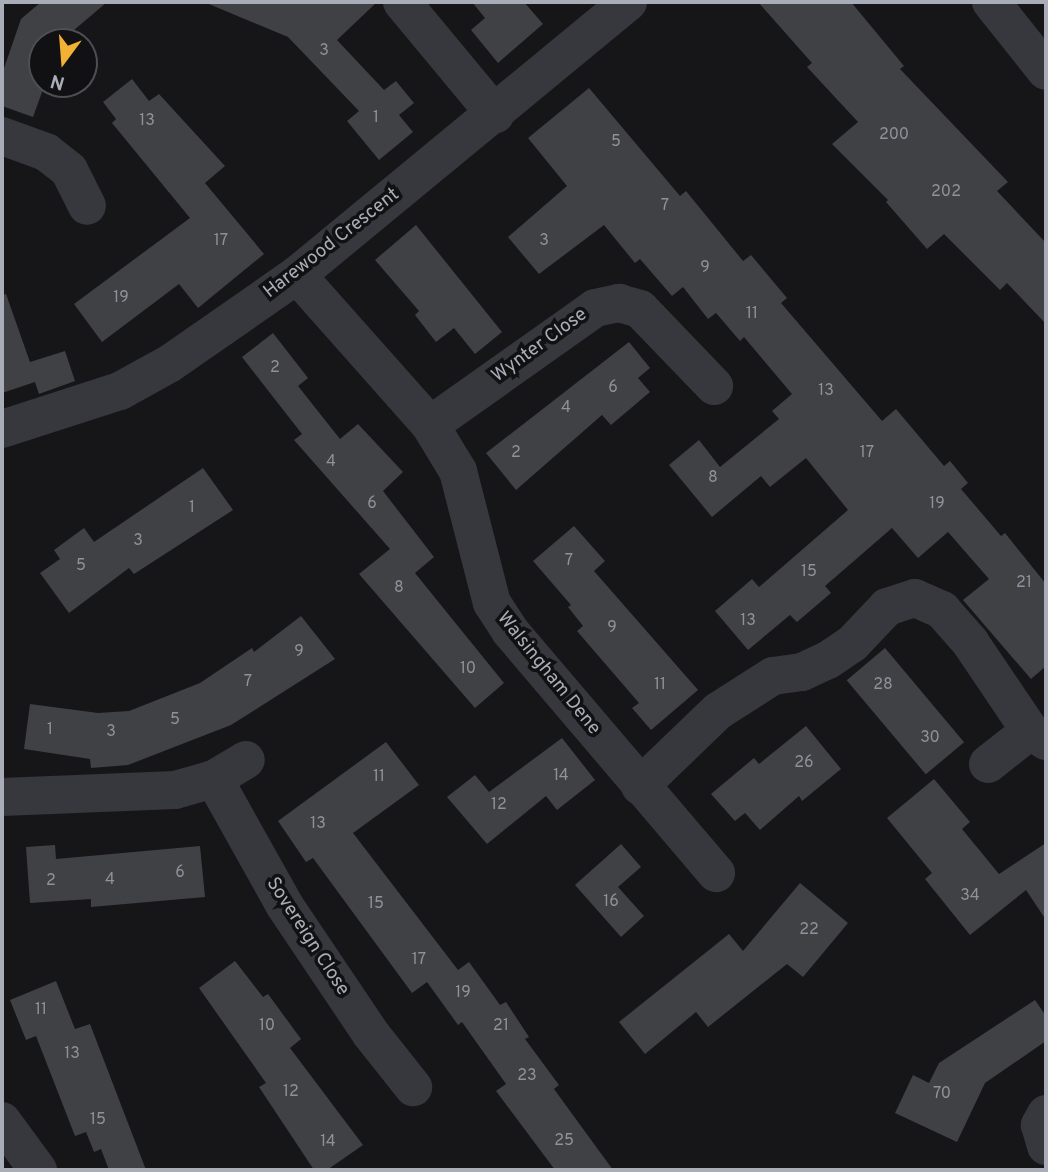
<!DOCTYPE html>
<style>
body{margin:0}
#map{position:relative;width:1048px;height:1172px;overflow:hidden;background:#161618;font-family:Overpass,sans-serif}
div>[style]{position:absolute}
.building>*{inset:0;background:#404145;transform-origin:0 0}
.minor>*{height:38px;margin:-19px;padding:0 19px;transform-origin:19px;border-radius:19px;background:#37383d}
span{translate:-50% -50%;white-space:nowrap;text-align:center;line-height:1.15;-webkit-text-stroke:7px #111113;paint-order:stroke}
.number-label{font-size:16px;color:#8e929b}
.number-label span{-webkit-text-stroke-width:0}
.street-label{font-size:19px;color:#a8adb8}
.frame{position:absolute;inset:0;border:4px solid #a8adb8;pointer-events:none}
.north{position:absolute;left:28px;top:28px;width:70px;height:70px;box-sizing:border-box;background:#111113;border:2px solid #4d4f55;border-radius:50%;rotate:196deg;font-size:19px;font-weight:700;line-height:28px;text-align:center;color:#a8adb8}
.north::after{content:'';display:block;margin:auto;width:24px;height:32px;background:#f2b134;clip-path:polygon(50% 0,100% 100%,50% 72%,0 100%)}
</style>
<div id="map">
<div class="building">
<div style="clip-path:polygon(41px 2px,107px 2px,60px 42px,42px 42px,45px 84px,33px 117px,2px 106px,2px 74px,21px 19px)"></div>
<div style="clip-path:polygon(204px 2px,377px 2px,337px 40px,384px 90px,396px 81px,414px 103px,399px 115px,413px 132px,379px 160px,347px 121px,359px 111px,288px 37px)"></div>
<div style="clip-path:polygon(472px 2px,524px 2px,543px 24px,498px 63px,471px 30px,485px 18px)"></div>
<div style="clip-path:polygon(758px 2px,851px 2px,904px 66px,900px 69px,1008px 182px,997px 191px,1046px 243px,1046px 324px,1007px 283px,1000px 290px,944px 234px,927px 249px,886px 202px,888px 200px,832px 144px,858px 122px,807px 67px,812px 63px)"></div>
<div style="clip-path:polygon(132px 79px,149px 101px,159px 94px,225px 166px,205px 183px,264px 254px,198px 308px,179px 284px,102px 342px,74px 304px,190px 218px,112px 123px,116px 119px,103px 102px)"></div>
<div style="clip-path:polygon(589px 88px,680px 196px,686px 191px,743px 261px,751px 255px,787px 298px,781px 303px,882px 421px,896px 409px,944px 466px,950px 461px,968px 483px,961px 489px,1001px 536px,1005px 533px,1046px 584px,1046px 666px,1031px 679px,963px 600px,989px 579px,948px 532px,918px 558px,892px 528px,825px 586px,831px 593px,797px 622px,790px 615px,748px 650px,715px 611px,752px 579px,759px 587px,848px 510px,806px 458px,770px 487px,761px 476px,712px 517px,669px 465px,699px 440px,720px 467px,779px 419px,772px 411px,792px 394px,744px 337px,740px 341px,716px 313px,708px 319px,683px 287px,672px 296px,640px 259px,635px 263px,604px 225px,539px 274px,508px 237px,567px 186px,528px 138px)"></div>
<div style="clip-path:polygon(416px 225px,502px 332px,475px 354px,454px 328px,436px 342px,415px 315px,419px 311px,375px 260px)"></div>
<div style="clip-path:polygon(6px 294px,30px 362px,65px 351px,75px 381px,39px 394px,35px 382px,2px 393px,2px 295px)"></div>
<div style="clip-path:polygon(273px 333px,308px 378px,298px 386px,340px 439px,358px 424px,403px 472px,383px 491px,434px 557px,415px 573px,504px 683px,475px 708px,359px 574px,390px 549px,294px 440px,302px 434px,242px 357px)"></div>
<div style="clip-path:polygon(629px 342px,650px 368px,638px 378px,650px 392px,611px 425px,602px 415px,516px 490px,486px 453px)"></div>
<div style="clip-path:polygon(203px 468px,233px 510px,134px 574px,129px 568px,69px 613px,40px 573px,60px 559px,54px 550px,84px 528px,94px 542px)"></div>
<div style="clip-path:polygon(574px 526px,605px 561px,594px 571px,698px 690px,651px 730px,632px 708px,639px 703px,577px 631px,583px 626px,568px 607px,571px 605px,533px 561px)"></div>
<div style="clip-path:polygon(301px 616px,335px 659px,231px 725px,128px 765px,91px 768px,90px 759px,24px 749px,30px 704px,98px 713px,129px 711px,200px 683px,252px 648px,254px 652px)"></div>
<div style="left:885px;top:648px;width:123px;height:50px;rotate:50deg"></div>
<div style="clip-path:polygon(806px 726px,841px 769px,802px 801px,799px 796px,760px 830px,745px 813px,735px 821px,711px 794px,754px 758px,759px 764px)"></div>
<div style="clip-path:polygon(562px 738px,595px 780px,557px 810px,546px 796px,487px 844px,447px 797px,475px 775px,489px 792px)"></div>
<div style="clip-path:polygon(386px 742px,419px 785px,353px 833px,458px 970px,469px 962px,500px 1005px,506px 1002px,529px 1037px,525px 1039px,559px 1085px,554px 1089px,613px 1170px,555px 1170px,496px 1091px,506px 1084px,462px 1022px,458px 1025px,427px 982px,412px 993px,313px 858px,306px 862px,278px 821px)"></div>
<div style="clip-path:polygon(934px 779px,970px 822px,962px 829px,999px 874px,1046px 843px,1046px 920px,1026px 890px,970px 935px,925px 879px,932px 873px,887px 818px)"></div>
<div style="clip-path:polygon(621px 844px,641px 867px,618px 887px,644px 916px,621px 937px,575px 885px)"></div>
<div style="clip-path:polygon(55px 845px,56px 859px,200px 846px,205px 897px,91px 907px,91px 899px,30px 903px,26px 847px)"></div>
<div style="clip-path:polygon(800px 883px,848px 923px,803px 977px,787px 964px,708px 1027px,696px 1012px,645px 1054px,619px 1022px,729px 934px,743px 951px)"></div>
<div style="clip-path:polygon(235px 961px,263px 997px,268px 994px,301px 1039px,290px 1048px,363px 1145px,327px 1170px,314px 1170px,259px 1087px,266px 1083px,199px 988px)"></div>
<div style="clip-path:polygon(56px 981px,75px 1029px,90px 1024px,146px 1170px,109px 1170px,101px 1149px,94px 1152px,86px 1132px,75px 1136px,36px 1036px,26px 1040px,10px 1000px)"></div>
<div style="clip-path:polygon(1035px 1000px,1046px 1016px,1046px 1041px,985px 1083px,957px 1142px,895px 1113px,913px 1075px,929px 1083px,939px 1063px)"></div>
</div>
<div class="minor">
<div style="left:402px;top:2px;width:146px;rotate:50.3deg"></div>
<div style="left:991px;top:2px;width:88px;rotate:51.4deg"></div>
<div style="left:2px;top:136px;width:47px;rotate:20deg"></div>
<div style="left:46px;top:152px;width:29px;rotate:38deg"></div>
<div style="left:69px;top:170px;width:40px;rotate:63.4deg"></div>
<div style="left:297px;top:275px;width:200px;rotate:48.4deg"></div>
<div style="left:430px;top:425px;width:54px;rotate:58.7deg"></div>
<div style="left:458px;top:471px;width:136px;rotate:75.6deg"></div>
<div style="left:492px;top:603px;width:33px;rotate:57deg"></div>
<div style="left:510px;top:631px;width:318px;rotate:49.6deg"></div>
<div style="left:430px;top:425px;width:202px;rotate:-35.3deg"></div>
<div style="left:595px;top:308px;width:25px;rotate:-12deg"></div>
<div style="left:619px;top:303px;width:22px;rotate:16deg"></div>
<div style="left:640px;top:309px;width:107px;rotate:46.1deg"></div>
<div style="left:2px;top:429px;width:124px;rotate:-17.9deg"></div>
<div style="left:120px;top:391px;width:56px;rotate:-28.9deg"></div>
<div style="left:169px;top:364px;width:156px;rotate:-34.8deg"></div>
<div style="left:297px;top:275px;width:429px;rotate:-39.5deg"></div>
<div style="left:988px;top:764px;width:53px;rotate:-38.2deg"></div>
<div style="left:214px;top:779px;width:37px;rotate:-31deg"></div>
<div style="left:640px;top:786px;width:108px;rotate:-43.9deg"></div>
<div style="left:718px;top:711px;width:65px;rotate:-32.5deg"></div>
<div style="left:773px;top:676px;width:29px;rotate:-8deg"></div>
<div style="left:802px;top:672px;width:29px;rotate:-25deg"></div>
<div style="left:828px;top:660px;width:29px;rotate:-34deg"></div>
<div style="left:852px;top:644px;width:51px;rotate:-46.6deg"></div>
<div style="left:887px;top:607px;width:29px;rotate:-18deg"></div>
<div style="left:915px;top:598px;width:30px;rotate:24deg"></div>
<div style="left:942px;top:610px;width:43px;rotate:48.8deg"></div>
<div style="left:970px;top:642px;width:107px;rotate:56deg"></div>
<div style="left:1030px;top:731px;width:19px;rotate:32deg"></div>
<div style="left:2px;top:797px;width:173px;rotate:-2.3deg"></div>
<div style="left:175px;top:790px;width:41px;rotate:-15.8deg"></div>
<div style="left:214px;top:779px;width:145px;rotate:60.8deg"></div>
<div style="left:285px;top:906px;width:154px;rotate:56.1deg"></div>
<div style="left:371px;top:1034px;width:68px;rotate:51.6deg"></div>
<div style="left:1046px;top:1114px;width:13px;rotate:119deg"></div>
<div style="left:1040px;top:1125px;width:22px;rotate:74deg"></div>
<div style="left:2px;top:1121px;width:61px;rotate:53.7deg"></div>
</div>
<div class="number-label">
<span style="left:324px;top:51px">3</span>
<span style="left:376px;top:118px">1</span>
<span style="left:147px;top:121px">13</span>
<span style="left:894px;top:135px">200</span>
<span style="left:616px;top:142px">5</span>
<span style="left:946px;top:192px">202</span>
<span style="left:665px;top:206px">7</span>
<span style="left:221px;top:241px">17</span>
<span style="left:544px;top:241px">3</span>
<span style="left:705px;top:268px">9</span>
<span style="left:121px;top:298px">19</span>
<span style="left:752px;top:314px">11</span>
<span style="left:275px;top:368px">2</span>
<span style="left:613px;top:388px">6</span>
<span style="left:826px;top:391px">13</span>
<span style="left:566px;top:408px">4</span>
<span style="left:516px;top:453px">2</span>
<span style="left:867px;top:453px">17</span>
<span style="left:331px;top:462px">4</span>
<span style="left:713px;top:478px">8</span>
<span style="left:372px;top:504px">6</span>
<span style="left:937px;top:504px">19</span>
<span style="left:192px;top:508px">1</span>
<span style="left:138px;top:541px">3</span>
<span style="left:569px;top:561px">7</span>
<span style="left:81px;top:566px">5</span>
<span style="left:809px;top:572px">15</span>
<span style="left:1024px;top:583px">21</span>
<span style="left:399px;top:588px">8</span>
<span style="left:748px;top:621px">13</span>
<span style="left:612px;top:628px">9</span>
<span style="left:299px;top:652px">9</span>
<span style="left:468px;top:669px">10</span>
<span style="left:248px;top:682px">7</span>
<span style="left:660px;top:685px">11</span>
<span style="left:883px;top:685px">28</span>
<span style="left:175px;top:720px">5</span>
<span style="left:50px;top:730px">1</span>
<span style="left:111px;top:732px">3</span>
<span style="left:930px;top:738px">30</span>
<span style="left:804px;top:763px">26</span>
<span style="left:561px;top:776px">14</span>
<span style="left:379px;top:777px">11</span>
<span style="left:499px;top:805px">12</span>
<span style="left:318px;top:824px">13</span>
<span style="left:180px;top:873px">6</span>
<span style="left:110px;top:880px">4</span>
<span style="left:51px;top:881px">2</span>
<span style="left:970px;top:896px">34</span>
<span style="left:611px;top:902px">16</span>
<span style="left:376px;top:904px">15</span>
<span style="left:809px;top:930px">22</span>
<span style="left:419px;top:960px">17</span>
<span style="left:463px;top:993px">19</span>
<span style="left:41px;top:1010px">11</span>
<span style="left:267px;top:1026px">10</span>
<span style="left:501px;top:1026px">21</span>
<span style="left:72px;top:1054px">13</span>
<span style="left:527px;top:1076px">23</span>
<span style="left:291px;top:1092px">12</span>
<span style="left:942px;top:1094px">70</span>
<span style="left:98px;top:1120px">15</span>
<span style="left:564px;top:1141px">25</span>
<span style="left:328px;top:1142px">14</span>
</div>
<div class="street-label">
<span style="left:332px;top:244px;rotate:-38deg">Harewood Crescent</span>
<span style="left:540px;top:346px;rotate:-36deg">Wynter Close</span>
<span style="left:548px;top:674px;rotate:51deg">Walsingham Dene</span>
<span style="left:307px;top:937px;rotate:57deg">Sovereign Close</span>
</div>
<div class="frame"></div>
<div class="north">N</div>
</div>
